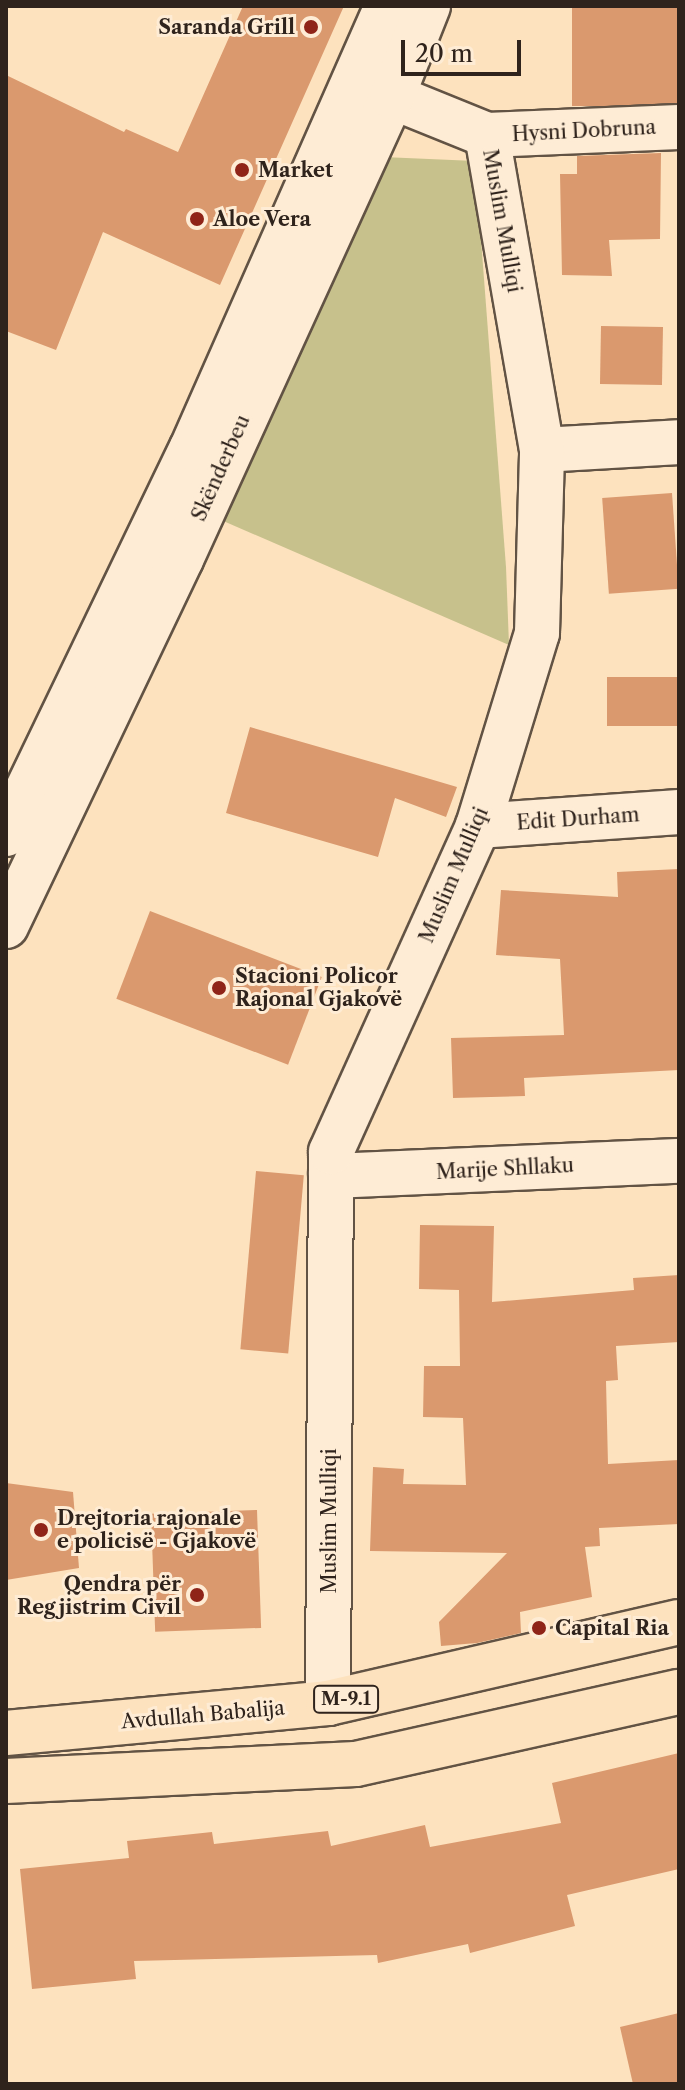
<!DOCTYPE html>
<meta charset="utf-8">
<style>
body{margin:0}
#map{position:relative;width:685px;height:2090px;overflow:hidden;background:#fde2be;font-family:"Libre Caslon Text",serif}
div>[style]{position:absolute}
.green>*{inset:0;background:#c7c18c}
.building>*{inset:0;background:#da996e;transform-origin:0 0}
.roads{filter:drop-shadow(2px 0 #625344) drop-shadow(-2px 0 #625344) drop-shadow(0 2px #625344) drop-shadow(0 -2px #625344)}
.minor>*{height:44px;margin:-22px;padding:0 22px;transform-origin:22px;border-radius:22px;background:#feecd5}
.secondary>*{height:44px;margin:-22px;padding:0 22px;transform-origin:22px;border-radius:22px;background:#feecd5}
.primary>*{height:44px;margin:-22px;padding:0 22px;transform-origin:22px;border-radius:22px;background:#fde2be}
.dots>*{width:22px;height:22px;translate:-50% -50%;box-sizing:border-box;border:4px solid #feecd5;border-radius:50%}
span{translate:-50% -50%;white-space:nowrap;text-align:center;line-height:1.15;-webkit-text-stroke:6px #feecd5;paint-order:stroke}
.shield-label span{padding:2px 6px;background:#feecd5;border:2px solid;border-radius:6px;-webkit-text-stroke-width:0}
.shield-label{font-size:18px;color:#2f231c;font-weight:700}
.poi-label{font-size:20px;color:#2f231c;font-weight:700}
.right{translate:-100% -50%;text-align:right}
.left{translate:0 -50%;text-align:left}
.street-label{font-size:20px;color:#2f231c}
.frame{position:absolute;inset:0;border:8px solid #2f231c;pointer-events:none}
.scale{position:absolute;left:401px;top:40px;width:120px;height:36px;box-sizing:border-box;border:4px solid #2f231c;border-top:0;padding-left:10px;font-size:24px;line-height:28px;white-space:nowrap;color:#2f231c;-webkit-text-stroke:6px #feecd5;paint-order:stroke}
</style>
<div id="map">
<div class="green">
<div style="clip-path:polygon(383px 157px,475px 161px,506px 567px,509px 645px,221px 520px)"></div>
</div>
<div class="building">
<div style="clip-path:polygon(243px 6px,344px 6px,220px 285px,103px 232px,56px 350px,6px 331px,6px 75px,124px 132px,126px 129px,178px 152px)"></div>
<div style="left:572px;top:6px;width:107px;height:100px"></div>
<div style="clip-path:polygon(661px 153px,660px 239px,609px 240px,612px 276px,562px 275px,560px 174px,577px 174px,577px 156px)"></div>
<div style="left:601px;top:326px;width:62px;height:58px;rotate:1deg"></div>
<div style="left:672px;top:493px;width:96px;height:70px;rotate:86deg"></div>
<div style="left:679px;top:677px;width:49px;height:72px;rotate:90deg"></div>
<div style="clip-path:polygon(250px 727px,403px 771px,457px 787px,446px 817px,395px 798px,378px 857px,226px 813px)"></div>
<div style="clip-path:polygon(679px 869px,679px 1070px,524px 1078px,525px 1096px,453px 1098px,451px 1038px,564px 1035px,560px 959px,496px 955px,501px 890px,618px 897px,617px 872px)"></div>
<div style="left:150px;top:911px;width:184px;height:94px;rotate:21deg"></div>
<div style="left:256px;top:1171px;width:48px;height:179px;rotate:5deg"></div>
<div style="clip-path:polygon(420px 1225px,494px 1226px,492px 1302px,634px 1290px,633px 1278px,679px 1275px,679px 1342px,616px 1346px,618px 1380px,606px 1381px,608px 1464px,679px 1460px,679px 1524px,599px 1528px,600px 1546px,585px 1547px,592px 1597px,520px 1612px,521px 1633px,477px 1643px,441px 1646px,439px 1622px,507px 1553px,370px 1551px,373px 1467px,404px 1469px,403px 1484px,466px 1485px,463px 1418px,423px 1417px,424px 1366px,460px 1366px,459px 1290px,419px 1289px)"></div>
<div style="clip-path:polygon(6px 1483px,73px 1492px,79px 1568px,6px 1580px)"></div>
<div style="left:257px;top:1510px;width:118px;height:106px;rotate:88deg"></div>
<div style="clip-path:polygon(679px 1753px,679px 1869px,567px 1895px,575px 1926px,470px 1953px,468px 1944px,378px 1963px,377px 1955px,134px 1961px,136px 1979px,32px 1989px,20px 1869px,129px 1858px,127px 1841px,212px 1832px,214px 1844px,328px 1831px,331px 1846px,425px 1825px,430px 1847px,561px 1823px,552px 1783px)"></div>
<div style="clip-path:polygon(679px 2013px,679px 2084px,633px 2084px,620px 2027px)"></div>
</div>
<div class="roads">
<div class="minor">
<div style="left:356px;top:82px;width:141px;rotate:22deg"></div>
<div style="left:487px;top:135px;width:192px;rotate:-2.4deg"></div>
<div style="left:542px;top:450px;width:137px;rotate:-3.3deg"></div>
<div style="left:478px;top:826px;width:201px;rotate:-4deg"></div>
<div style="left:331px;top:1176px;width:348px;rotate:-2.5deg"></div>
<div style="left:328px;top:1703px;width:551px;rotate:-89.69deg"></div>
<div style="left:331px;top:1152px;width:358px;rotate:-65.7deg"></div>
<div style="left:478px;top:826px;width:202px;rotate:-73deg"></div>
<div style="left:537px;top:633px;width:183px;rotate:-88.4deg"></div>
<div style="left:542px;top:450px;width:320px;rotate:-99.9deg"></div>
</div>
<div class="secondary">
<div style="left:6px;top:834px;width:428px;rotate:-64.3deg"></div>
<div style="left:192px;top:448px;width:483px;rotate:-66.2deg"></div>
<div style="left:6px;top:926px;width:407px;rotate:-64.5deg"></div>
<div style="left:181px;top:559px;width:508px;rotate:-65.45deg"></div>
<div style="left:392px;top:97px;width:98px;rotate:-68.4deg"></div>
</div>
<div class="primary">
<div style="left:6px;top:1733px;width:323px;rotate:-5.3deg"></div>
<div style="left:328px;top:1703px;width:360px;rotate:-13deg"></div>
<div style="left:6px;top:1781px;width:350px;rotate:-2.8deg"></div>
<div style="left:356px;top:1764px;width:331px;rotate:-12.6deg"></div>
</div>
</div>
<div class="dots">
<div style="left:311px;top:27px;background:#8f2418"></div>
<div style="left:242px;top:170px;background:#8f2418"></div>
<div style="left:197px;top:219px;background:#8f2418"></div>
<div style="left:219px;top:988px;background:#8f2418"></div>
<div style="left:41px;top:1530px;background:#8f2418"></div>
<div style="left:197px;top:1595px;background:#8f2418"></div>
<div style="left:539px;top:1628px;background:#8f2418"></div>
</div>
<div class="shield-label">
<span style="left:346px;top:1699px">M-9.1</span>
</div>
<div class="poi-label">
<span class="right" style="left:295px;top:27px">Saranda Grill</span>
<span class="left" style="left:258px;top:170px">Market</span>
<span class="left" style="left:213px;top:219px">Aloe Vera</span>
<span class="left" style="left:235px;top:988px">Stacioni Policor<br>Rajonal Gjakovë</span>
<span class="left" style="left:57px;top:1530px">Drejtoria rajonale<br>e policisë - Gjakovë</span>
<span class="right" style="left:181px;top:1596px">Qendra për<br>Regjistrim Civil</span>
<span class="left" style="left:555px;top:1628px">Capital Ria</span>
</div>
<div class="street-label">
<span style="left:584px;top:131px;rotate:-3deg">Hysni Dobruna</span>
<span style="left:502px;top:221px;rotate:80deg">Muslim Mulliqi</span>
<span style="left:221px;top:468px;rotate:-66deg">Skënderbeu</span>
<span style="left:578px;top:819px;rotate:-4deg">Edit Durham</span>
<span style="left:454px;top:875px;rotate:-67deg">Muslim Mulliqi</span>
<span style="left:505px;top:1169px;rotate:-3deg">Marije Shllaku</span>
<span style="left:329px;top:1521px;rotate:-90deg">Muslim Mulliqi</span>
<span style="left:203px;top:1715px;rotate:-5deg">Avdullah Babalija</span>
</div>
<div class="frame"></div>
<div class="scale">20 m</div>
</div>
